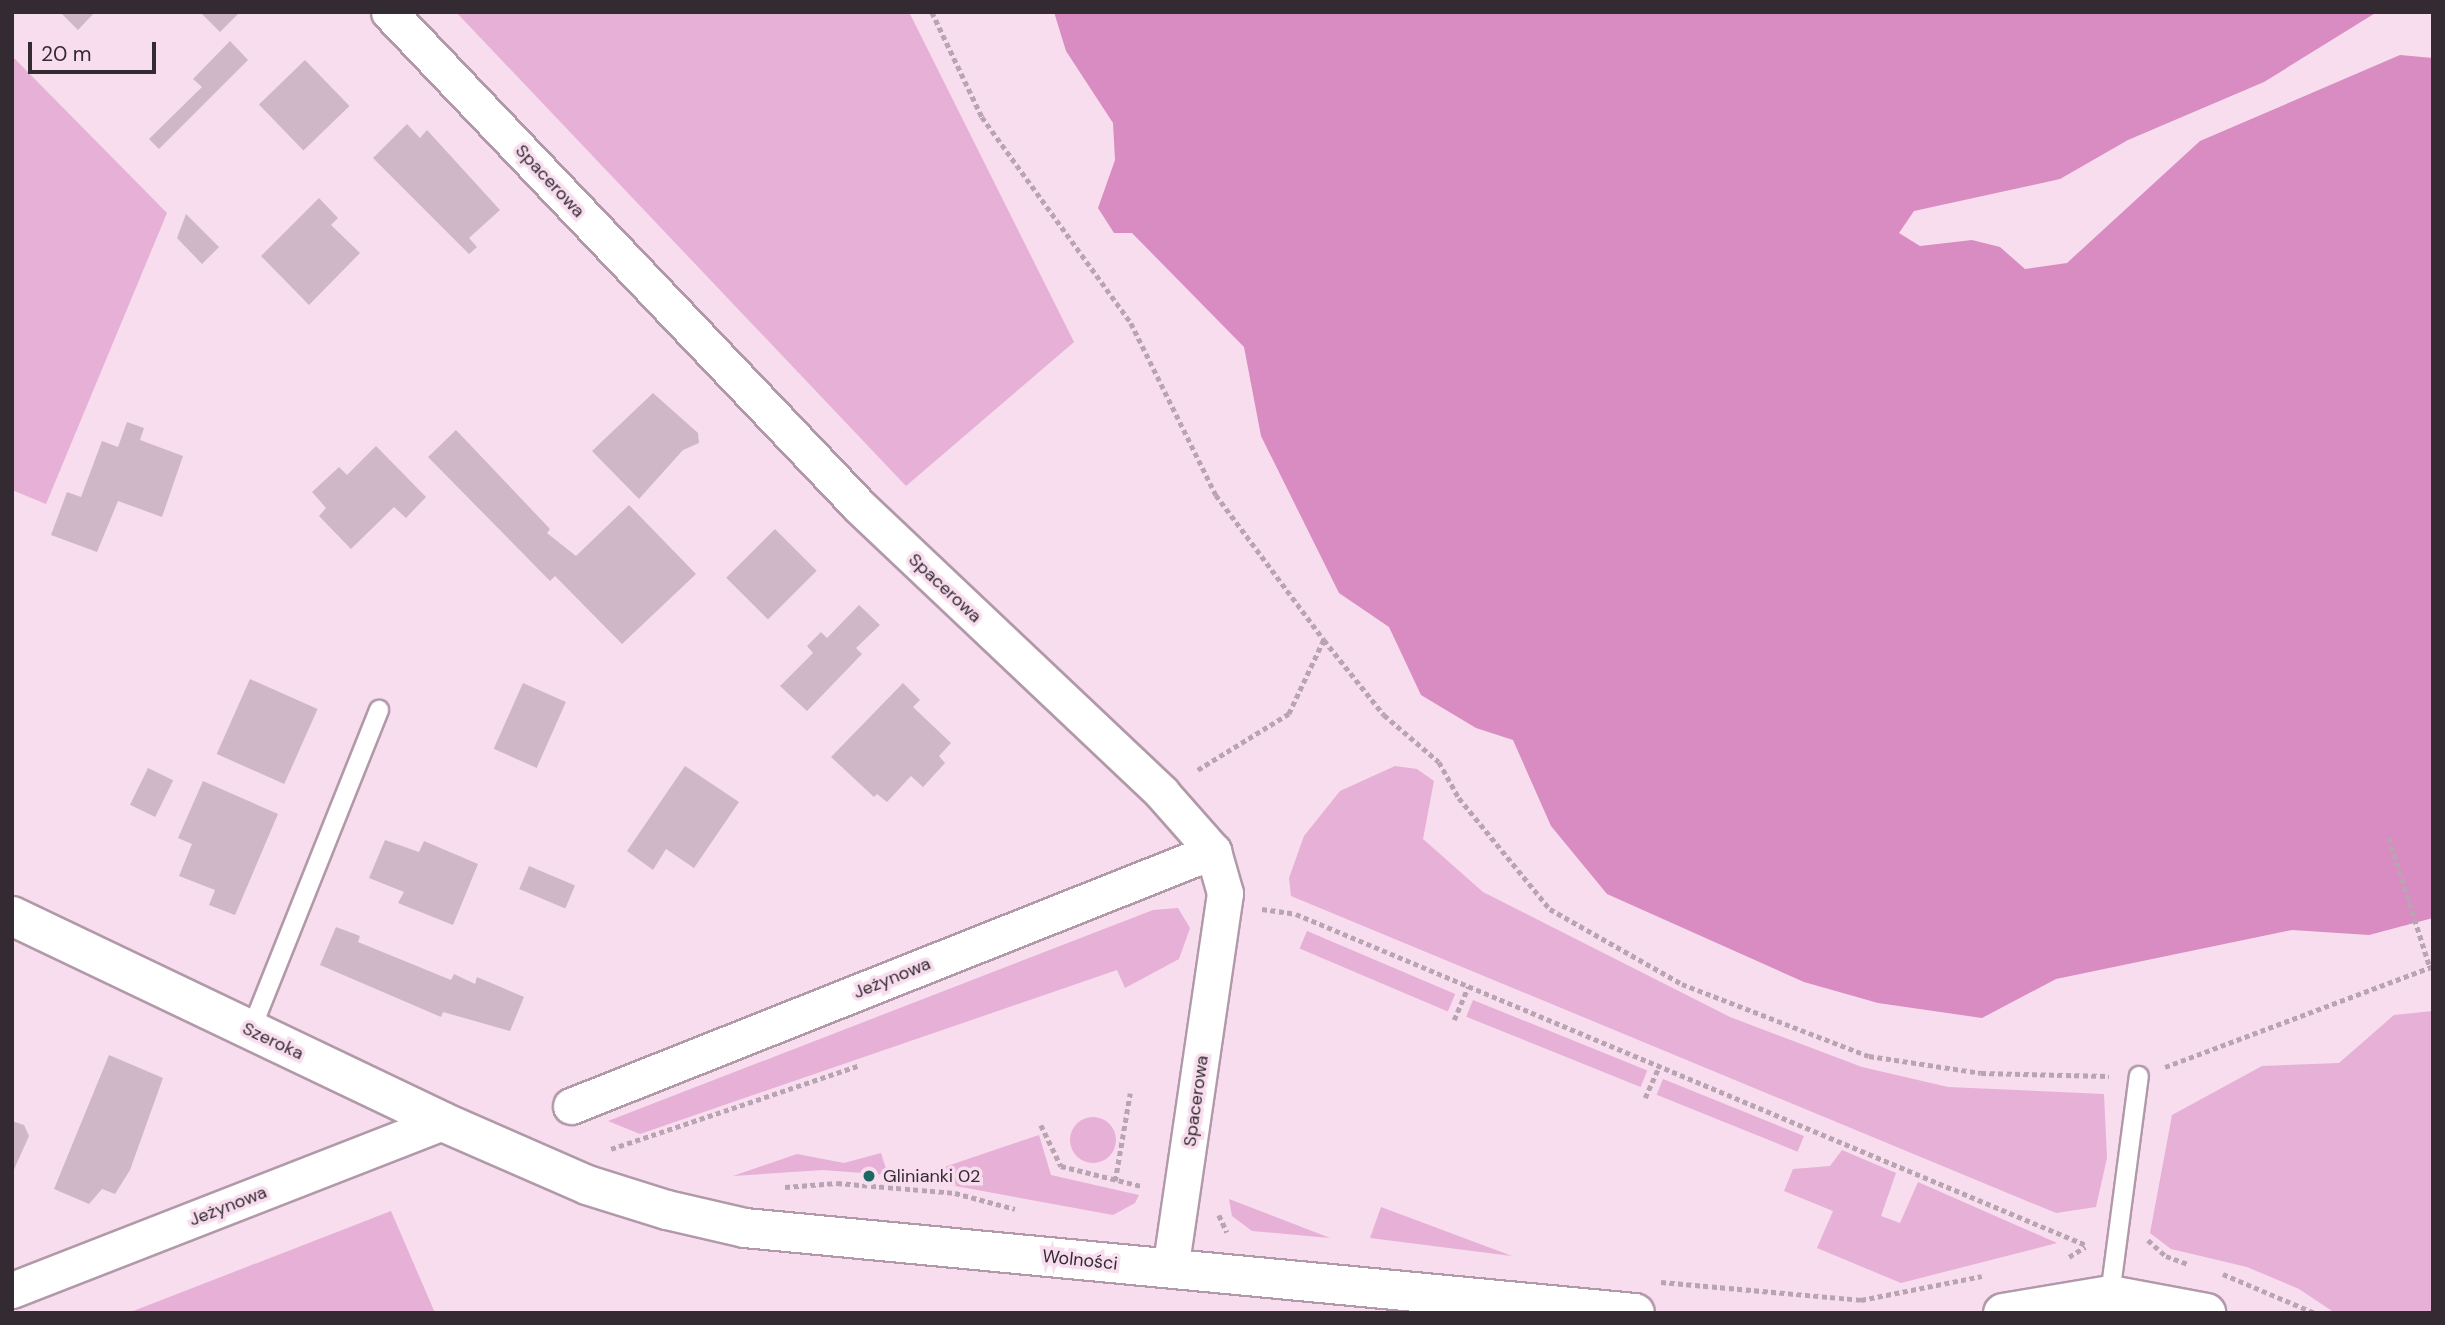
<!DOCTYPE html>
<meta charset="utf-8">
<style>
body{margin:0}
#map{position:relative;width:2445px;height:1325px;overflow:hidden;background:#f7ddee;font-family:"DM Sans",sans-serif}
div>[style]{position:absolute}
.green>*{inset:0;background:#e7b0d6;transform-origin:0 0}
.round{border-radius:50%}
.water>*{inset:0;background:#d88cc2}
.building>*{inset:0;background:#d0b7c7;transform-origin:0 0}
.path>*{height:4.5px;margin-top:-2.25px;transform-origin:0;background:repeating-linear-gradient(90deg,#b9a4b2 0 5px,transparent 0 8.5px)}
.roads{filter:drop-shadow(2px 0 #b199a9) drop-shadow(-2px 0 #b199a9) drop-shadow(0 2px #b199a9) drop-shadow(0 -2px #b199a9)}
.service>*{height:18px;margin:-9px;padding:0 9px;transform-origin:9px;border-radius:9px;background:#fff}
.minor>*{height:35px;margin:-17.5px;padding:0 17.5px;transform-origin:17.5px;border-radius:17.5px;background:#fff}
.tertiary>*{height:38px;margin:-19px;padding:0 19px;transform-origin:19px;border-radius:19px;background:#fff}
.dots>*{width:19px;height:19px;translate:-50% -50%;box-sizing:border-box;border:4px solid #f7ddee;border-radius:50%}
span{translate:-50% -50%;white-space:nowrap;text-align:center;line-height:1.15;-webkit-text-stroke:7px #f7ddee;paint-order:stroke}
.street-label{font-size:18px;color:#342a31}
.poi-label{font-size:18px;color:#342a31}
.left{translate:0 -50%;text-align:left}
.frame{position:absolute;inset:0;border:14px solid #342a31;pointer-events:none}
.scale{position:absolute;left:28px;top:42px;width:128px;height:32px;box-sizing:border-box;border:4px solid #342a31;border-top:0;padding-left:9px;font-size:21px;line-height:24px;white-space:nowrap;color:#342a31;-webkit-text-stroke:5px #f7ddee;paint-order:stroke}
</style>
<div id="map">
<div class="green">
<div style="clip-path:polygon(456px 12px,909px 12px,1074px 342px,906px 486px)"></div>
<div style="clip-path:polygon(12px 56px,167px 213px,46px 504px,12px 490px)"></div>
<div style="clip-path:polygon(1395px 766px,1417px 769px,1434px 781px,1423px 839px,1483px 892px,1730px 1017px,1862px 1067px,1948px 1087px,2104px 1094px,2107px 1158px,2096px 1207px,2056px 1213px,1291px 896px,1289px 878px,1304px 836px,1340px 791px)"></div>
<div style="clip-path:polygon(1178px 908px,1190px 928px,1179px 959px,1125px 988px,1117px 970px,640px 1134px,608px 1121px,1153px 910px)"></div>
<div style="left:1307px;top:931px;width:161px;height:19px;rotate:23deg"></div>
<div style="left:1473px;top:1000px;width:188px;height:18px;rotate:22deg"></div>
<div style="clip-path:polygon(2433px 1011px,2433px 1313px,2335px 1313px,2299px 1289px,2247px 1267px,2171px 1249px,2150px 1233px,2172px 1115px,2262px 1066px,2339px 1063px,2394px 1015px)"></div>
<div style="left:1663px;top:1079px;width:152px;height:17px;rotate:22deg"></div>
<div class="round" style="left:1070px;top:1117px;width:46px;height:46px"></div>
<div style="clip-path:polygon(1039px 1135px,1051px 1175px,1139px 1195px,1135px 1203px,1113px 1215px,912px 1178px)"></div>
<div style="clip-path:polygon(1842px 1150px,1896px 1173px,1881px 1216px,1900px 1223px,1918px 1182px,2057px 1243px,1901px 1283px,1817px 1248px,1833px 1211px,1784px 1191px,1793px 1169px,1830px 1166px)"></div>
<div style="clip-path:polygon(881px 1153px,888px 1175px,823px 1170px,733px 1176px,797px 1154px,844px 1163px)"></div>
<div style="clip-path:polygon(1229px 1199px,1330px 1238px,1252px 1231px,1232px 1216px)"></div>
<div style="clip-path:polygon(1381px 1207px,1512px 1256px,1370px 1238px)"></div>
<div style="clip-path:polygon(391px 1211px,435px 1313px,128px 1313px)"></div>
</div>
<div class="water">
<div style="clip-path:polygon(1054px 12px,2377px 12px,2264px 82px,2128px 140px,2060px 179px,1914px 211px,1899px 233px,1920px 246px,1972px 240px,2000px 247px,2025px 269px,2067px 263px,2200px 141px,2400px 55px,2433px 58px,2433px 918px,2369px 935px,2292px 930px,2056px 979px,1982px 1018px,1878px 1003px,1804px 982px,1607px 894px,1551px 826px,1513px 740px,1476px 728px,1421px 695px,1389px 627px,1339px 593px,1261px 436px,1244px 347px,1132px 233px,1114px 233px,1098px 208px,1115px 160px,1113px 123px,1066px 51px)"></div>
</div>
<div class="building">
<div style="clip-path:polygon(60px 12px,95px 12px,78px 30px)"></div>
<div style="clip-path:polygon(200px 12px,240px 12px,220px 32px)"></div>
<div style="clip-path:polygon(230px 41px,248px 60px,159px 149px,149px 139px,202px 87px,193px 79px)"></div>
<div style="left:305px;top:60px;width:64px;height:64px;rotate:46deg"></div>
<div style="clip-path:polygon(407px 124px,420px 138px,427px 130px,500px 210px,469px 238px,477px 247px,469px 254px,373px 158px)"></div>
<div style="clip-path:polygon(319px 198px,338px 218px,331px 225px,360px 253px,309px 305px,261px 256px)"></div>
<div style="clip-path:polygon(186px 214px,219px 247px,202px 264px,177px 238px)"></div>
<div style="clip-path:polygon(653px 393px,698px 433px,699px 443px,683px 450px,639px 499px,592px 451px)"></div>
<div style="clip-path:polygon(127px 422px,144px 428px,140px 440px,183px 456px,162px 517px,118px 501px,97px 552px,51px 535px,67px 492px,81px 497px,102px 441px,118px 447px)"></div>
<div style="clip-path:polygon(456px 430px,550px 529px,547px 533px,576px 556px,629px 505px,696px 574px,622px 644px,555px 576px,550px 581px,428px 457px)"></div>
<div style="clip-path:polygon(376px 446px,426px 497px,406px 518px,394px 507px,351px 549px,319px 516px,326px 508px,312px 492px,339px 467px,347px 475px)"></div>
<div style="left:775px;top:529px;width:59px;height:69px;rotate:45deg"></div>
<div style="clip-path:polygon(859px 605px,880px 625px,856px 648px,862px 654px,807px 711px,780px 686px,813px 653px,807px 646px,821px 632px,827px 638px)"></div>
<div style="left:250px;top:679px;width:74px;height:82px;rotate:24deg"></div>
<div style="left:523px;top:683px;width:47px;height:72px;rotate:24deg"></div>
<div style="clip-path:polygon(903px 683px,920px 700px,913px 707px,951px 743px,939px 756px,945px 763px,923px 787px,911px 776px,887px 802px,877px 794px,874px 797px,831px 757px)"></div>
<div style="clip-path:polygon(685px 766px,739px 802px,694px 868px,666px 849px,653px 870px,627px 851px)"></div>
<div style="left:148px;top:768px;width:28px;height:41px;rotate:26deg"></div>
<div style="clip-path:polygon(203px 781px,278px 814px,235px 915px,209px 905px,215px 890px,179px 876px,192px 844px,178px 838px)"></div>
<div style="clip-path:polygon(385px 840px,419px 852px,424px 841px,478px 864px,453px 925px,398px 903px,404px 892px,369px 878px)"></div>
<div style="left:529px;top:866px;width:50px;height:25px;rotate:23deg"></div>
<div style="clip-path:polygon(336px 927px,360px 936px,358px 942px,451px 980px,454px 974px,475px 984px,477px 977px,524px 997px,510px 1031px,443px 1012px,441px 1017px,320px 965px)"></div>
<div style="clip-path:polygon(109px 1055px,163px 1078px,130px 1170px,115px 1194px,102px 1189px,89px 1204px,54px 1189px)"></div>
<div style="clip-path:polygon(12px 1121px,24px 1125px,29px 1136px,12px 1174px)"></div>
</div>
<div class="path">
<div style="left:932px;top:12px;width:116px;rotate:64.5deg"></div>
<div style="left:982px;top:117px;width:254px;rotate:54.1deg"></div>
<div style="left:1131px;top:323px;width:192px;rotate:63.7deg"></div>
<div style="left:1216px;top:495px;width:181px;rotate:53.3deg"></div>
<div style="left:1324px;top:640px;width:82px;rotate:115.3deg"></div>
<div style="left:1289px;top:714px;width:110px;rotate:148.3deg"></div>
<div style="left:1324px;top:640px;width:96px;rotate:51.3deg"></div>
<div style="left:1384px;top:715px;width:72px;rotate:40.5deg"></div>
<div style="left:1439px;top:762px;width:41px;rotate:60.9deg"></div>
<div style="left:1459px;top:798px;width:144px;rotate:50.7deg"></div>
<div style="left:1550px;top:909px;width:152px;rotate:29.6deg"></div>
<div style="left:1682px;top:984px;width:200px;rotate:21.1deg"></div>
<div style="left:1869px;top:1056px;width:113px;rotate:8.6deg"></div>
<div style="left:1981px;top:1073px;width:128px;rotate:1.3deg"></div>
<div style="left:2389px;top:838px;width:135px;rotate:72.4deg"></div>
<div style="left:1262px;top:909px;width:34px;rotate:8deg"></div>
<div style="left:1296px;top:914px;width:857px;rotate:22.73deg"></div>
<div style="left:1454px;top:1020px;width:36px;rotate:-67deg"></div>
<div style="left:2165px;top:1067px;width:286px;rotate:-20.6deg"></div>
<div style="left:1645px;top:1098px;width:35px;rotate:-66deg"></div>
<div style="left:1041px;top:1125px;width:46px;rotate:64deg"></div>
<div style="left:1061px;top:1166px;width:82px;rotate:14deg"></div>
<div style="left:611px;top:1149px;width:261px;rotate:-18.6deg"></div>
<div style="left:1115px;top:1181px;width:89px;rotate:-80.3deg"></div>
<div style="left:785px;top:1187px;width:52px;rotate:-4.4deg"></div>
<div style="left:837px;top:1183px;width:118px;rotate:4.8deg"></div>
<div style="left:955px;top:1193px;width:62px;rotate:14.9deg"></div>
<div style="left:1219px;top:1215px;width:19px;rotate:65deg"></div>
<div style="left:2148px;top:1240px;width:24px;rotate:42deg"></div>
<div style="left:2166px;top:1256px;width:23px;rotate:20deg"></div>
<div style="left:2069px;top:1257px;width:19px;rotate:-32deg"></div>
<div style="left:2223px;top:1274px;width:100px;rotate:23deg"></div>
<div style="left:1661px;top:1282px;width:201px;rotate:5.1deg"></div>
<div style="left:1861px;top:1300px;width:123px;rotate:-11.2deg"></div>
</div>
<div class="roads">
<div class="service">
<div style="left:251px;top:1030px;width:345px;rotate:-68.2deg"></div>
<div style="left:2110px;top:1295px;width:221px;rotate:-82.5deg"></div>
</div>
<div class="minor">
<div style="left:389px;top:12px;width:683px;rotate:46.42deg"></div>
<div style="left:860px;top:507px;width:415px;rotate:43.4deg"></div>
<div style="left:1161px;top:792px;width:79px;rotate:48.6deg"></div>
<div style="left:1213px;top:851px;width:44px;rotate:74.1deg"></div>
<div style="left:1225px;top:893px;width:379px;rotate:98.3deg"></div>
<div style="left:571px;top:1106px;width:691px;rotate:-21.66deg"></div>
<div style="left:12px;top:1290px;width:463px;rotate:-21.3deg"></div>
</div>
<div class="tertiary">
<div style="left:12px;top:916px;width:478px;rotate:25.5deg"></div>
<div style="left:443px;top:1122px;width:157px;rotate:23.6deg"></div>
<div style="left:587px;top:1185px;width:84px;rotate:17.4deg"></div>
<div style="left:667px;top:1210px;width:80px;rotate:13deg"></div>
<div style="left:745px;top:1228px;width:894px;rotate:5.46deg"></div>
<div style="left:2003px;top:1313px;width:109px;rotate:-9.5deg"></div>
<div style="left:2110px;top:1295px;width:98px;rotate:10.6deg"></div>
</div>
</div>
<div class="dots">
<div style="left:869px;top:1176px;background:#1c6862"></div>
</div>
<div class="street-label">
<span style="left:550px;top:181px;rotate:47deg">Spacerowa</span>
<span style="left:945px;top:588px;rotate:43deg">Spacerowa</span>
<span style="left:892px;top:978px;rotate:-22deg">Jeżynowa</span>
<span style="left:273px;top:1041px;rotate:25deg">Szeroka</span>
<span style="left:1196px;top:1101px;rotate:-82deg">Spacerowa</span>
<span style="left:228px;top:1206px;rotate:-21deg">Jeżynowa</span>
<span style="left:1080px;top:1260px;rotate:6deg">Wolności</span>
</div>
<div class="poi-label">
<span class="left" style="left:883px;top:1176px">Glinianki 02</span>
</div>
<div class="frame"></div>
<div class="scale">20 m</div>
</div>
